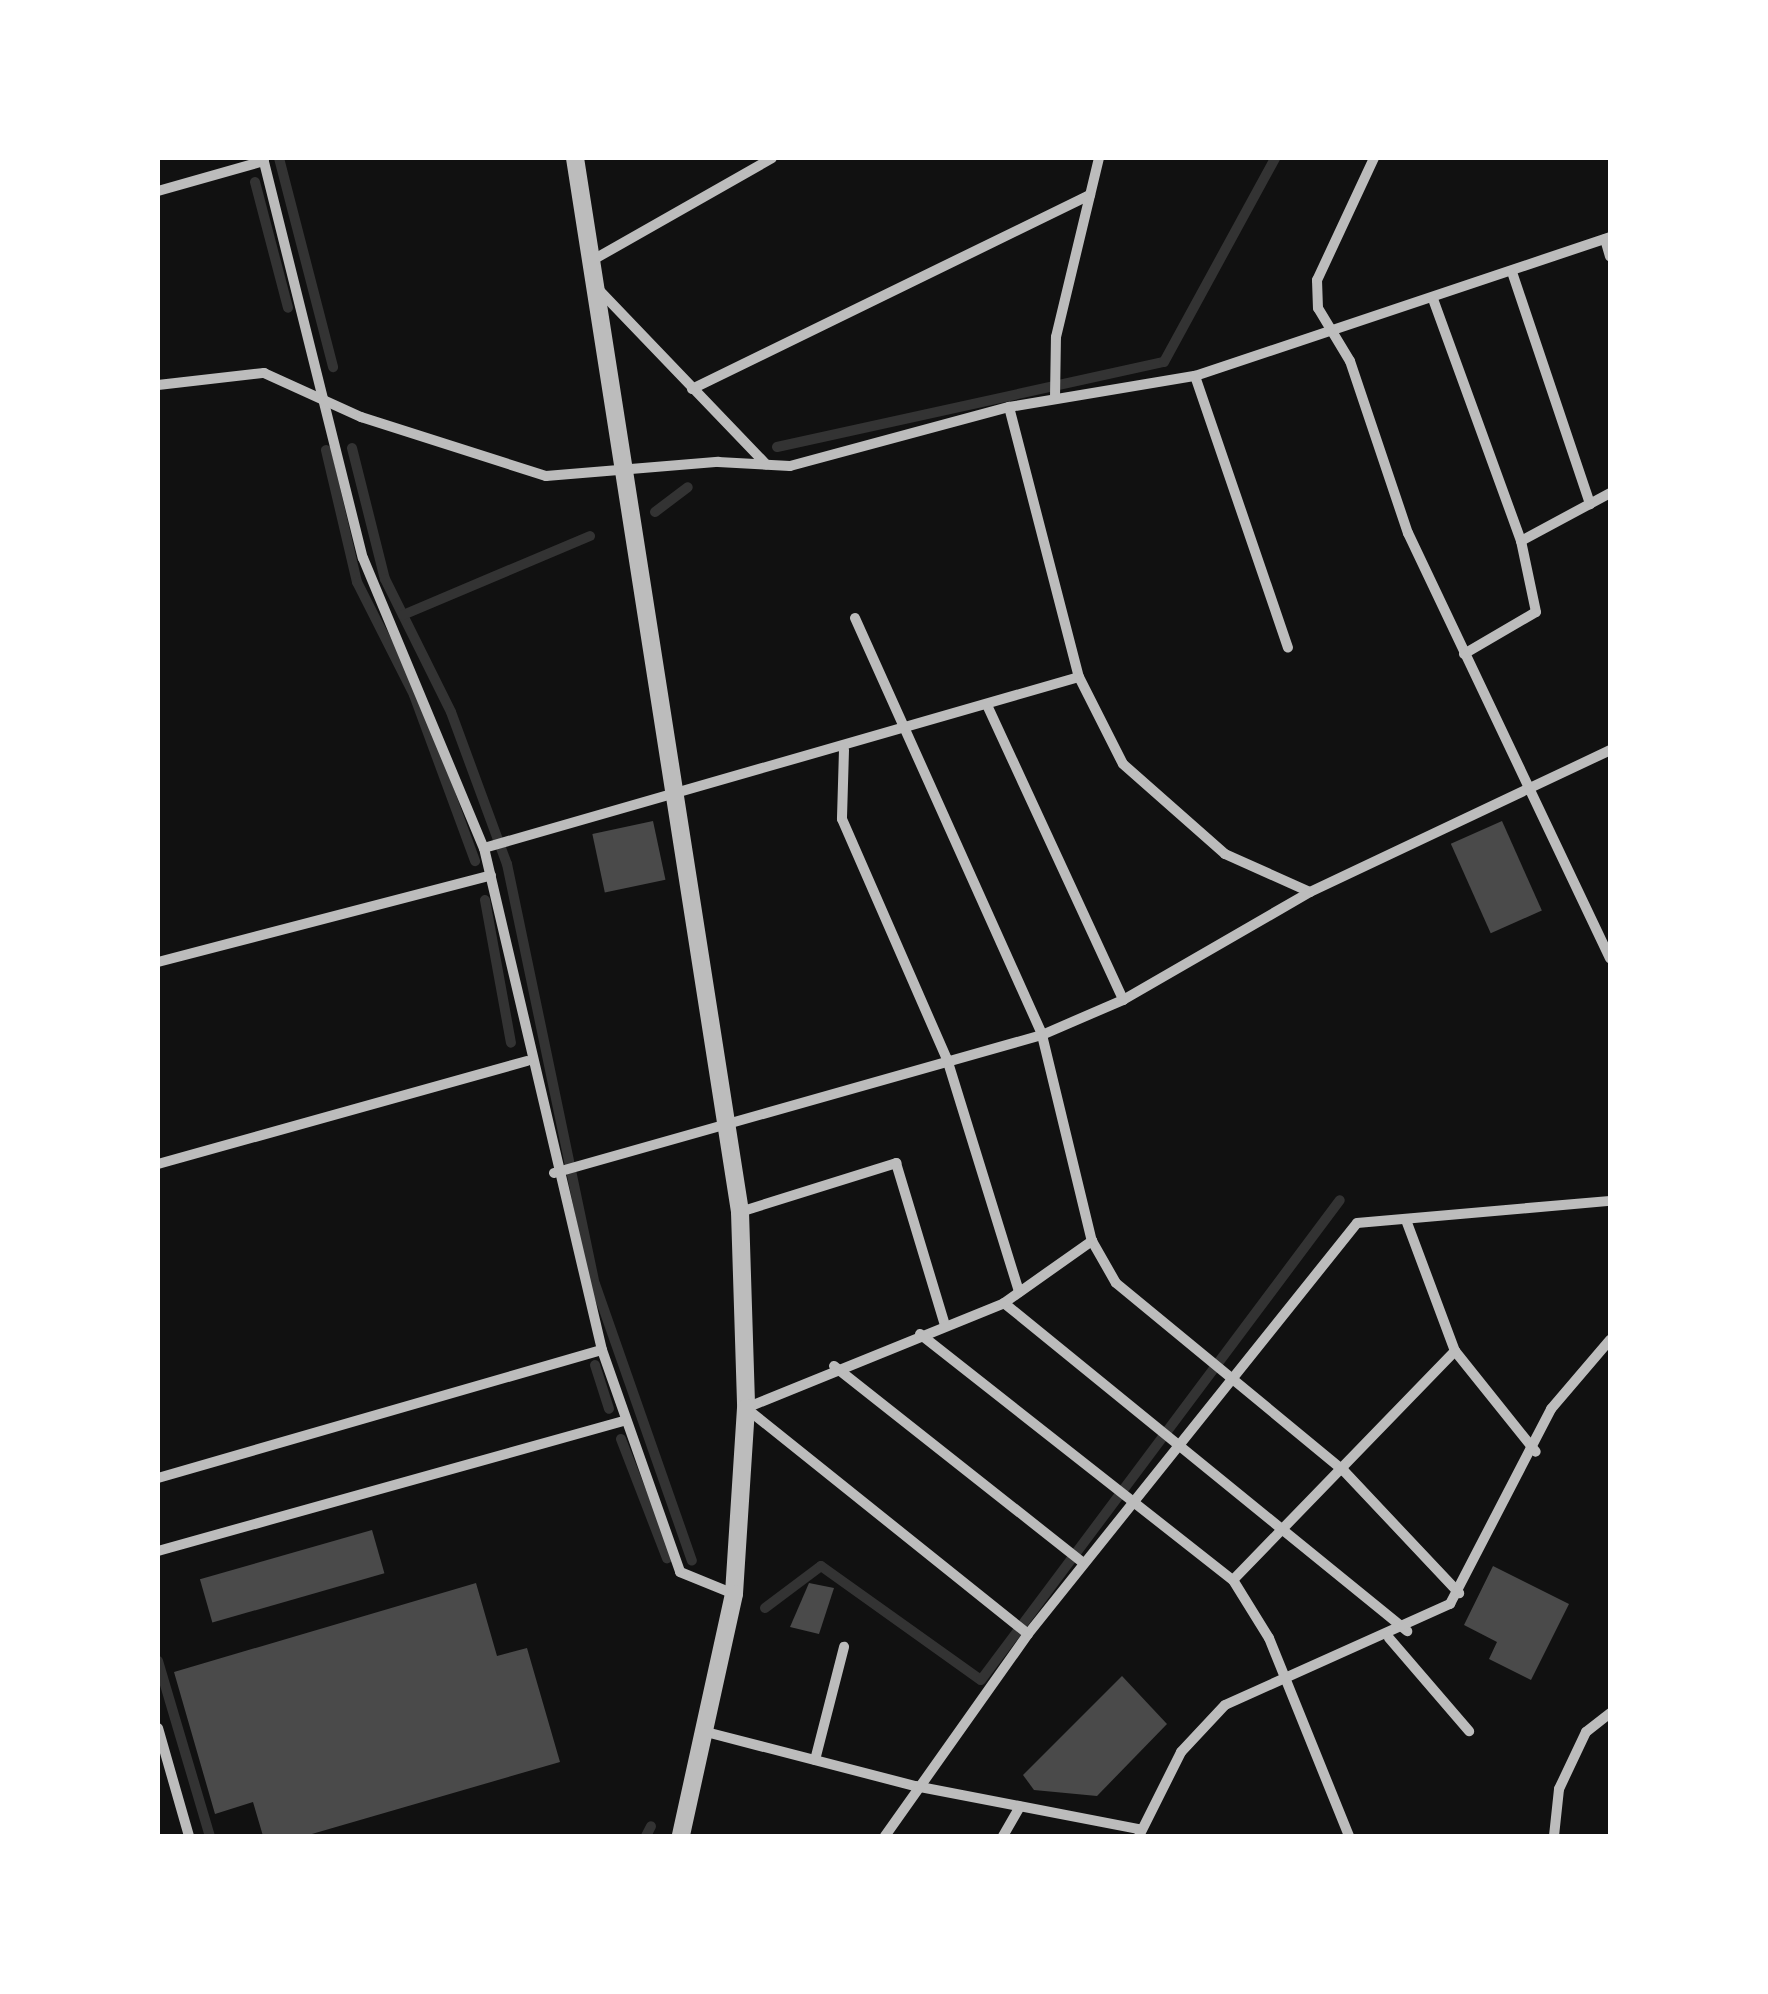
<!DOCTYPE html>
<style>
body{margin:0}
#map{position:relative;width:1768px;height:1994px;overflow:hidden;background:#111;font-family:"Public Sans",sans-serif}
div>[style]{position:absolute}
.stream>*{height:10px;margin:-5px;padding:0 5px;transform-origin:5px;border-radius:5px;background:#333}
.building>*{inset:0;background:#4a4a4a;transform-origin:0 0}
.minor>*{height:10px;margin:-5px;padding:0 5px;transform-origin:5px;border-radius:5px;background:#bcbcbc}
.tertiary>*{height:18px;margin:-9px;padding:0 9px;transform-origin:9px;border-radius:9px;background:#bcbcbc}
span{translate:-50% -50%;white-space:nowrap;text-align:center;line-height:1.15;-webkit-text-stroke:10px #fff;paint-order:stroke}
.frame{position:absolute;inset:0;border:160px solid #fff;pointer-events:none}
</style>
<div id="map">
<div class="stream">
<div style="left:279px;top:158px;width:216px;rotate:75.5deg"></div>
<div style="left:255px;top:182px;width:130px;rotate:75.3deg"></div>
<div style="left:777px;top:447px;width:396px;rotate:-12.4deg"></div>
<div style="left:1164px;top:362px;width:232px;rotate:-61.4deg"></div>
<div style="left:352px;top:448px;width:135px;rotate:75.9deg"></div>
<div style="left:385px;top:579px;width:148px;rotate:63.6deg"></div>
<div style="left:451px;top:712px;width:162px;rotate:69.8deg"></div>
<div style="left:507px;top:864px;width:429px;rotate:78.2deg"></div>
<div style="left:595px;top:1284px;width:293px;rotate:70.7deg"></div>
<div style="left:326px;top:450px;width:136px;rotate:76.8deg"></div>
<div style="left:357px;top:582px;width:127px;rotate:63.2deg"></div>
<div style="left:414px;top:695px;width:177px;rotate:69.8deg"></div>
<div style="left:655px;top:512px;width:41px;rotate:-37.1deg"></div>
<div style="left:403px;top:615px;width:203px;rotate:-22.9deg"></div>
<div style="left:485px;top:900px;width:145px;rotate:79.7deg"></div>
<div style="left:595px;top:1365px;width:46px;rotate:72.3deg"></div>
<div style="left:621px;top:1439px;width:128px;rotate:68.9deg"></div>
<div style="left:765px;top:1608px;width:70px;rotate:-36.9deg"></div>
<div style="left:821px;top:1566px;width:196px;rotate:35.5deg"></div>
<div style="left:981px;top:1680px;width:599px;rotate:-53.21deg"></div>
<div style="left:158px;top:1661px;width:183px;rotate:73.5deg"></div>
<div style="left:646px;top:1836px;width:11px;rotate:-63deg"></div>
</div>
<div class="building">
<div style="left:653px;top:821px;width:60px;height:62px;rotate:78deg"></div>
<div style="left:1502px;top:821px;width:98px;height:56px;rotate:66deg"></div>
<div style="left:372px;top:1530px;width:45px;height:179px;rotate:74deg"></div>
<div style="clip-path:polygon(1493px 1566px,1569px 1604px,1531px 1680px,1489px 1659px,1497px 1642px,1464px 1625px)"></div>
<div style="clip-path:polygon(476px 1583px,497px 1656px,527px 1648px,560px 1762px,305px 1836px,263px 1836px,253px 1802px,215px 1814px,174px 1672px)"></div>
<div style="clip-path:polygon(809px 1583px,834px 1588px,819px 1634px,790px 1627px)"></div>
<div style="clip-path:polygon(1122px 1676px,1167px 1724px,1097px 1796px,1034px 1790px,1023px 1775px)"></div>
</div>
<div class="minor">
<div style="left:263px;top:158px;width:412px;rotate:76deg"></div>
<div style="left:363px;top:558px;width:314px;rotate:67.4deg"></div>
<div style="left:484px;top:848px;width:516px;rotate:76.77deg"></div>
<div style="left:602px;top:1350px;width:235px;rotate:70.6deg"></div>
<div style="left:680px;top:1572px;width:58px;rotate:22.2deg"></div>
<div style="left:1374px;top:158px;width:135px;rotate:115deg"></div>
<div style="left:1317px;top:280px;width:28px;rotate:88deg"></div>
<div style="left:1318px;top:308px;width:62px;rotate:58.9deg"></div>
<div style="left:1350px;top:361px;width:182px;rotate:71.4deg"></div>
<div style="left:1408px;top:533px;width:471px;rotate:64.6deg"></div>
<div style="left:158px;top:191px;width:110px;rotate:-15.8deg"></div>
<div style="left:1605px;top:239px;width:18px;rotate:74deg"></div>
<div style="left:591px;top:261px;width:208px;rotate:-29.6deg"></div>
<div style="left:1512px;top:272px;width:245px;rotate:71.4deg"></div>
<div style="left:598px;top:289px;width:243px;rotate:46.2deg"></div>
<div style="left:1433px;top:299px;width:258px;rotate:70deg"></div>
<div style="left:1195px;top:376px;width:287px;rotate:71.1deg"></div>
<div style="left:158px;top:385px;width:107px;rotate:-6.5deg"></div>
<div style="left:264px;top:373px;width:107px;rotate:24.4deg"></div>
<div style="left:361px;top:417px;width:194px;rotate:17.7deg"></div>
<div style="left:546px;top:476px;width:173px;rotate:-4.7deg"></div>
<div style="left:718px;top:462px;width:72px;rotate:3.2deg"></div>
<div style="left:790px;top:466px;width:227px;rotate:-15.1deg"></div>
<div style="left:1009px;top:407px;width:189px;rotate:-9.5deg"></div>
<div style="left:1195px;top:376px;width:438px;rotate:-18.5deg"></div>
<div style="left:692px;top:389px;width:443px;rotate:-26deg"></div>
<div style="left:1055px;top:398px;width:61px;rotate:-89.1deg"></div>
<div style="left:1056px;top:337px;width:184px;rotate:-76.5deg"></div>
<div style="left:1009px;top:407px;width:279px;rotate:75.5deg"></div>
<div style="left:1079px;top:677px;width:97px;rotate:63.2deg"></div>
<div style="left:1123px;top:764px;width:136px;rotate:41.4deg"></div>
<div style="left:1225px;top:854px;width:93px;rotate:24.1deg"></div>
<div style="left:855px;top:618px;width:457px;rotate:65.8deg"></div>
<div style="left:1042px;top:1035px;width:212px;rotate:76.4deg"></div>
<div style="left:1092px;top:1241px;width:48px;rotate:60.3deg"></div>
<div style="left:1116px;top:1283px;width:296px;rotate:39.5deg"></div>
<div style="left:1344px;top:1471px;width:168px;rotate:46.7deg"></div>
<div style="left:1464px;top:654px;width:83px;rotate:-30.3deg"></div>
<div style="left:1536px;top:612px;width:73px;rotate:-101.9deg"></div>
<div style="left:1521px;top:541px;width:101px;rotate:-28.3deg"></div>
<div style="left:987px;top:705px;width:325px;rotate:65.2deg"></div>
<div style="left:844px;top:750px;width:69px;rotate:91.7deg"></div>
<div style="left:842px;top:819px;width:262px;rotate:66.4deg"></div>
<div style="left:947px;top:1059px;width:244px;rotate:72.8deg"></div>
<div style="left:484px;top:848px;width:619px;rotate:-16.03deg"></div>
<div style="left:158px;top:962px;width:344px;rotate:-14.6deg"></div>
<div style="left:158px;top:1164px;width:383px;rotate:-15.6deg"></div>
<div style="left:554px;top:1173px;width:507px;rotate:-15.79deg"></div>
<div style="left:1042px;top:1035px;width:88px;rotate:-23.4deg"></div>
<div style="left:1123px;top:1000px;width:216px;rotate:-30deg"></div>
<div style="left:1310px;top:892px;width:332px;rotate:-25.3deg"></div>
<div style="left:740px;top:1212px;width:164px;rotate:-17.4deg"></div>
<div style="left:896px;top:1163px;width:169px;rotate:73.2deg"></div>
<div style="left:1406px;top:1220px;width:140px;rotate:69.5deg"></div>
<div style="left:1455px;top:1351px;width:129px;rotate:51.3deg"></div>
<div style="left:1004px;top:1303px;width:520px;rotate:39.14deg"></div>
<div style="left:920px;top:1334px;width:398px;rotate:38.2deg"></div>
<div style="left:1233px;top:1580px;width:68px;rotate:58.2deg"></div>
<div style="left:1269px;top:1638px;width:214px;rotate:68deg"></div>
<div style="left:834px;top:1366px;width:318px;rotate:38.3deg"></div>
<div style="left:158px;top:1478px;width:462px;rotate:-16.1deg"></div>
<div style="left:158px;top:1551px;width:486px;rotate:-15.6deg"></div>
<div style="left:1233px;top:1580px;width:319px;rotate:-45.9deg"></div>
<div style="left:1028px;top:1634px;width:361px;rotate:-141.3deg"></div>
<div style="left:746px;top:1408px;width:279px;rotate:-22.1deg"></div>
<div style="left:1004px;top:1303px;width:108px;rotate:-35.2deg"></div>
<div style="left:1389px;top:1638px;width:123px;rotate:49.3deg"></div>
<div style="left:158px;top:1728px;width:112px;rotate:74deg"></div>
<div style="left:710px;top:1733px;width:212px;rotate:14.5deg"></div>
<div style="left:915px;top:1786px;width:228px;rotate:10.9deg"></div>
<div style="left:815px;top:1760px;width:117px;rotate:-75.6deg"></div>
<div style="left:885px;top:1836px;width:247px;rotate:-54.7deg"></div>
<div style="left:1028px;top:1634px;width:526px;rotate:-51.32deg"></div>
<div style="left:1357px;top:1223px;width:254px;rotate:-5deg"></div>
<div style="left:1003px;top:1836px;width:34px;rotate:-60deg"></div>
<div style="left:1139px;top:1836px;width:94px;rotate:-63.4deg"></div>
<div style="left:1181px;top:1752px;width:64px;rotate:-46.9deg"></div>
<div style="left:1225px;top:1705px;width:247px;rotate:-24.2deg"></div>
<div style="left:1450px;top:1604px;width:220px;rotate:-62.6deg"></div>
<div style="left:1551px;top:1409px;width:91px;rotate:-49.5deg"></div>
<div style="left:1554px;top:1836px;width:47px;rotate:-83.9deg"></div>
<div style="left:1559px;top:1789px;width:63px;rotate:-64.7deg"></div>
<div style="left:1586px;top:1732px;width:31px;rotate:-38deg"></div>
</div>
<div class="tertiary">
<div style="left:575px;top:158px;width:1067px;rotate:81.1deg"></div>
<div style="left:740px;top:1212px;width:196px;rotate:88.2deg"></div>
<div style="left:746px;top:1408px;width:186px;rotate:93.7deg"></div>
<div style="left:734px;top:1594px;width:248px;rotate:102.4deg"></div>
</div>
<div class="frame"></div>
</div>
